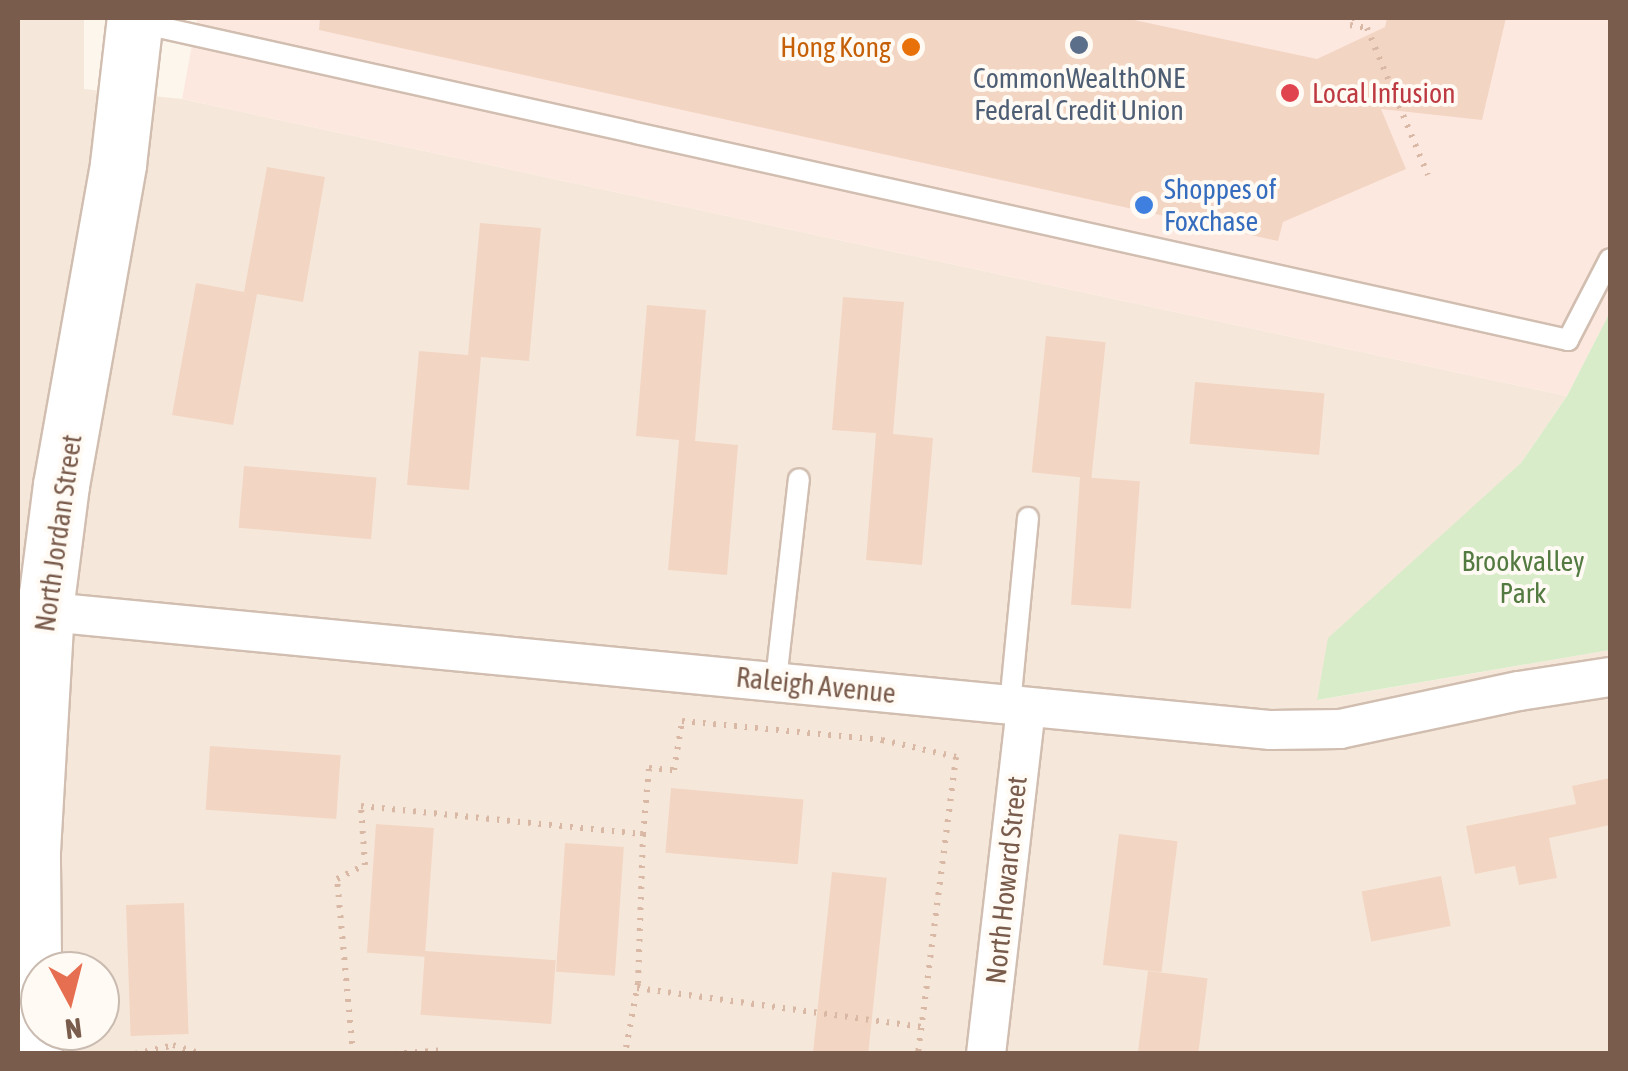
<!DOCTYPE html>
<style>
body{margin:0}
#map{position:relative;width:1628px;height:1071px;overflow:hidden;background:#fdf6ec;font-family:"Asap Condensed",sans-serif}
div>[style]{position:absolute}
.residential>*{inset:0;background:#f5e8da}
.commercial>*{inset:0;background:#fde8e0}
.green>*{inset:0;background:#d8ecc9}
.building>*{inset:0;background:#f3d5c3;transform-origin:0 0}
.path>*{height:6px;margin-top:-3px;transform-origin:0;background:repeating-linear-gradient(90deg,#d9b8a5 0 2.5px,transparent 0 10.5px)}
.roads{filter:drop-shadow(2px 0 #d1beb0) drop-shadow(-2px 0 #d1beb0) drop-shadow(0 2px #d1beb0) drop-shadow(0 -2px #d1beb0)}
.lane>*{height:20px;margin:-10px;padding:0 10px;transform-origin:10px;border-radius:10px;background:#fff}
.street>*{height:38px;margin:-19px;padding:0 19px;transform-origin:19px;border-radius:19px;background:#fff}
.secondary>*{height:55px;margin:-27.5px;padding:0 27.5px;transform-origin:27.5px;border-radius:27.5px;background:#fff}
.dots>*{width:28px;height:28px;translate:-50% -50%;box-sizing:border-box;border:5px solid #fffaf3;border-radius:50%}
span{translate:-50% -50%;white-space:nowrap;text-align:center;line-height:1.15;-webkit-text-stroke:8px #fffaf3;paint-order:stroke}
.food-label{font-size:28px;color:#c56008}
.right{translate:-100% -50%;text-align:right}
.service-label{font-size:28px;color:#4e5e75}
.health-label{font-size:28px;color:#be3a42}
.left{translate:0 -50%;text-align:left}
.shop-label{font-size:28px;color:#366cbe}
.street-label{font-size:28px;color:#7a5c4d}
.park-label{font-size:28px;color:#537a41}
.frame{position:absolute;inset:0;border:20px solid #7a5c4d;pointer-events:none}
.north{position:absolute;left:20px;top:951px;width:100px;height:100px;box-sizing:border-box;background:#fffaf3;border:2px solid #cabbb1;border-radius:50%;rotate:173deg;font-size:28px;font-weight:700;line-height:40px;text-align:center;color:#7a5c4d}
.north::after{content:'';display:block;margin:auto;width:35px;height:45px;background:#e76f51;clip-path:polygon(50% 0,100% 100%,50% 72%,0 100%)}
</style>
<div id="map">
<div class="residential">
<div style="clip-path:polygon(evenodd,18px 18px,84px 18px,84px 89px,182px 99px,1567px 396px,1521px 463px,1318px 700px,1610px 650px,1610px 1053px,18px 1053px,18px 18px,40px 971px,100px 971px,100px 1031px,40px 1031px,40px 971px)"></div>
</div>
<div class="commercial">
<div style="clip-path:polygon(197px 18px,1610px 18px,1610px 312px,1567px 396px,182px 99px)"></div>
</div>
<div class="green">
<div style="clip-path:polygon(1610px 312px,1610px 650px,1317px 700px,1328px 638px,1521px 463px,1567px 396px)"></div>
</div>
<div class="building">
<div style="clip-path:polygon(320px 18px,1125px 18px,1317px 59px,1385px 27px,1387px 18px,1506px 18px,1482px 120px,1381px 109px,1406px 169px,1283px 222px,1278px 241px,319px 30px)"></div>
<div style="clip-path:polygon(267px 167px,325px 177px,303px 302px,257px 294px,233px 425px,172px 415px,196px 283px,244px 292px)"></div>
<div style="clip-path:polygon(480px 223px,541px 228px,529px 361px,481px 357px,469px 490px,407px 485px,419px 351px,468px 355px)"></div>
<div style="clip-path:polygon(843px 297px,904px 302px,893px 434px,933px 438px,922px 565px,866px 560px,876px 433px,832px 430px)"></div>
<div style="clip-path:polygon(647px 305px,706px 310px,695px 441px,738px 445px,727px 575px,668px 570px,679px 440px,636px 436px)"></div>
<div style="left:1046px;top:336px;width:60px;height:137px;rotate:6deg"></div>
<div style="left:1195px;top:382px;width:130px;height:62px;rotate:5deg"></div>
<div style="left:244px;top:466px;width:133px;height:62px;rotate:5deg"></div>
<div style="left:1080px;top:477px;width:60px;height:128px;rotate:4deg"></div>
<div style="left:210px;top:746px;width:131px;height:64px;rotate:4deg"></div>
<div style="clip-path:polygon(1610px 778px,1610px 825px,1549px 838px,1557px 878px,1519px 885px,1515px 866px,1475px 874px,1466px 826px,1576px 804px,1572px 786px)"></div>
<div style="left:671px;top:788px;width:133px;height:65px;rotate:5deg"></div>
<div style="left:376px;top:824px;width:58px;height:129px;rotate:4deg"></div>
<div style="left:1119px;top:834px;width:59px;height:132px;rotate:7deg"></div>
<div style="left:565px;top:843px;width:59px;height:129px;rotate:4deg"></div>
<div style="left:832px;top:872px;width:55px;height:183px;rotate:6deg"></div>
<div style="left:1441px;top:876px;width:51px;height:81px;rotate:79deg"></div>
<div style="left:184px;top:903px;width:131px;height:58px;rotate:88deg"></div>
<div style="left:425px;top:951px;width:131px;height:64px;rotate:4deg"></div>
<div style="left:1148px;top:971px;width:60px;height:84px;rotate:7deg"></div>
</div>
<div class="path">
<div style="left:1352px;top:18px;width:7px;rotate:106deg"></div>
<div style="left:1350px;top:25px;width:17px;rotate:10deg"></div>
<div style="left:1367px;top:28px;width:159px;rotate:67.5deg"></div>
<div style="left:643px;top:834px;width:66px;rotate:-84.8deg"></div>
<div style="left:649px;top:768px;width:25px;rotate:5deg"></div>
<div style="left:674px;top:770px;width:50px;rotate:-80.7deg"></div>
<div style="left:682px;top:721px;width:201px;rotate:5.4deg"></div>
<div style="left:882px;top:740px;width:76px;rotate:12.9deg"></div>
<div style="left:956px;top:757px;width:299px;rotate:97.3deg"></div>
<div style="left:637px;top:988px;width:288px;rotate:7.8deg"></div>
<div style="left:135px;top:1054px;width:39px;rotate:-13deg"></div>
<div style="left:173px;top:1045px;width:31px;rotate:17deg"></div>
<div style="left:353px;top:1054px;width:176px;rotate:-95.2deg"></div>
<div style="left:337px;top:879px;width:31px;rotate:-27deg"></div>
<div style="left:365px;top:865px;width:59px;rotate:-93.9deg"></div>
<div style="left:361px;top:806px;width:283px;rotate:5.7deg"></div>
<div style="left:643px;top:834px;width:149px;rotate:91.9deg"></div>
<div style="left:638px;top:983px;width:72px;rotate:100.4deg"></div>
<div style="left:394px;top:1054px;width:51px;rotate:-4.5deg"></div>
<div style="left:445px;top:1054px;width:54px"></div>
</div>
<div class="roads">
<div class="lane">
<div style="left:136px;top:22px;width:1467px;rotate:12.52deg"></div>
<div style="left:1568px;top:340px;width:91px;rotate:-62.6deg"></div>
<div style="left:776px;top:680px;width:202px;rotate:-83.5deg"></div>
<div style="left:1010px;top:705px;width:188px;rotate:-84.5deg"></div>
</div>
<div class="street">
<div style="left:18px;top:609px;width:1259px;rotate:5.52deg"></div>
<div style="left:1271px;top:730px;width:69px;rotate:-0.8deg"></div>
<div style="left:1340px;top:729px;width:183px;rotate:-12deg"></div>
<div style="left:1519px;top:691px;width:92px;rotate:-8.7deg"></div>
<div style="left:986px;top:1054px;width:349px;rotate:-83.4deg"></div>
</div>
<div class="secondary">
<div style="left:34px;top:1054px;width:203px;rotate:-90.6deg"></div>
<div style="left:32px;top:851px;width:257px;rotate:-86.7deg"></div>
<div style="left:47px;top:594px;width:110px;rotate:-82.7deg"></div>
<div style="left:61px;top:485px;width:326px;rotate:-79.9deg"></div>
<div style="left:118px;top:164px;width:147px;rotate:-83.4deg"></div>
</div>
</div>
<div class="dots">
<div style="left:1079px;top:45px;background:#5c6f8a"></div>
<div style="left:911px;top:47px;background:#e8710a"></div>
<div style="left:1290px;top:93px;background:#e0444e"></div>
<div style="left:1144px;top:205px;background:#3f7fe0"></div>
</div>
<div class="food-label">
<span class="right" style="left:891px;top:47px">Hong Kong</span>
</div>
<div class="service-label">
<span style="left:1079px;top:94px">CommonWealthONE<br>Federal Credit Union</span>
</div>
<div class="health-label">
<span class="left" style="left:1312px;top:93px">Local Infusion</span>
</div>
<div class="shop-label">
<span class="left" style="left:1164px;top:205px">Shoppes of<br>Foxchase</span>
</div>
<div class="street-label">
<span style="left:58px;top:533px;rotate:-82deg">North Jordan Street</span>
<span style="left:816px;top:685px;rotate:6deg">Raleigh Avenue</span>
<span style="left:1006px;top:880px;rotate:-84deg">North Howard Street</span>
</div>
<div class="park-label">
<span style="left:1523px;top:577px">Brookvalley<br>Park</span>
</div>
<div class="frame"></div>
<div class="north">N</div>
</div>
